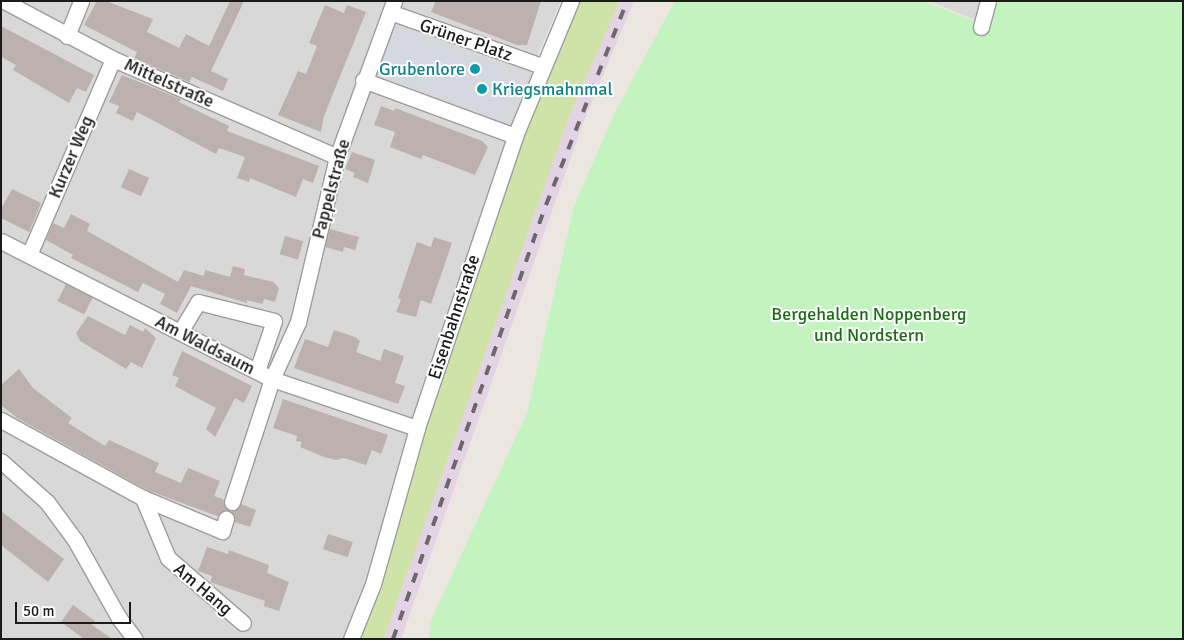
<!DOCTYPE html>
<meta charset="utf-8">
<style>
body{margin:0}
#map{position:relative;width:1184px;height:640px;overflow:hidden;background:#ece6e1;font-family:Signika,sans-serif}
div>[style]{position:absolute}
.residential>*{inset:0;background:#d9d8d8}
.industrial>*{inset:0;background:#e4d3e4}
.grass>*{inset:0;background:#cfe3a9}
.park>*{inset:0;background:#c3f4bf}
.plaza>*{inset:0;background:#d5d7e1;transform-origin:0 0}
.building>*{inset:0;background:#bcb1ae;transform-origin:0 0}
.roads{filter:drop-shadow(1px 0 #9c9c9c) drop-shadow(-1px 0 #9c9c9c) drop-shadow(0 1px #9c9c9c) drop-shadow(0 -1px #9c9c9c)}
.minor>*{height:15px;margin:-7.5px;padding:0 7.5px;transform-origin:7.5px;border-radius:7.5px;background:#fff}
.rail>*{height:4px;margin-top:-2px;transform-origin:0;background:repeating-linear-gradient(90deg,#696969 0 10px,transparent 0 20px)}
.dots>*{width:14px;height:14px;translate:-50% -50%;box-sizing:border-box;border:2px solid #fff;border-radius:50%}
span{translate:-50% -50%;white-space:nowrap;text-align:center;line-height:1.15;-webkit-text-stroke:4px #fff;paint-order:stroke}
.street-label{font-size:18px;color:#1b1b1b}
.culture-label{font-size:18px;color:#0d838f}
.right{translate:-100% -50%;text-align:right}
.left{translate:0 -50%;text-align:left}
.park-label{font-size:18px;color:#1a6e13}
.frame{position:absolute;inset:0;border:2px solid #1b1b1b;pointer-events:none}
.scale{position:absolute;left:15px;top:602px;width:116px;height:22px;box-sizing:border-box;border:2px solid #1b1b1b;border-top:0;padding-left:6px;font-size:15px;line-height:18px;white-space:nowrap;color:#1b1b1b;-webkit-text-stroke:4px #fff;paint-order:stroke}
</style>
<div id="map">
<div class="residential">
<div style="clip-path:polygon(1px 1px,561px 1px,538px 55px,426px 378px,357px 611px,344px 639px,1px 639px)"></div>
<div style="clip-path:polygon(929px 1px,983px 1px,978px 21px)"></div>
</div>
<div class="industrial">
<div style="clip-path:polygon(620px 1px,634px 1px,583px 123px,401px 639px,384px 639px,569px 117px)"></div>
</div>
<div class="grass">
<div style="clip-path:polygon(579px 1px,620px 1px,569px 117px,384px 639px,359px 639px,382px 578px,418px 449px,520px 139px)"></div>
</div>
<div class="park">
<div style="clip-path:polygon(675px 1px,923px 1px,990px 27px,998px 1px,1183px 1px,1183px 639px,428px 639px,431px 620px,527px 413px,574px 206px,615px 112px)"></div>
</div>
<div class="plaza">
<div style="left:388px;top:24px;width:141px;height:49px;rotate:21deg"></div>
</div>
<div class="building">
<div style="clip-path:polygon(97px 1px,106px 1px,153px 19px,147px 32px,179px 48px,186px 34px,209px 46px,230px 1px,244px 1px,211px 71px,228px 79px,223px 91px,192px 77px,189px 82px,134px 58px,137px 52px,84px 25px)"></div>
<div style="clip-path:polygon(436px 1px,541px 1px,527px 45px,517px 45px,431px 12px)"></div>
<div style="clip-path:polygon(325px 5px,344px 13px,347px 5px,366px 12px,324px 116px,321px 132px,278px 115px,298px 71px,306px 74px,317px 46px,309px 43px)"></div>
<div style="clip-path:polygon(1px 26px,94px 75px,86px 92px,77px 88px,69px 103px,13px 70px,16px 65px,1px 57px)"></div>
<div style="clip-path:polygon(122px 75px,181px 99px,179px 102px,229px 126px,227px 131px,319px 166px,313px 183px,303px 179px,296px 197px,250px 178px,249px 182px,237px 178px,245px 157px,219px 148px,216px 154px,137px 112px,133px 121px,116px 113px,119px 106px,109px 102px)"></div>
<div style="clip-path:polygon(381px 106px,394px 111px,395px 108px,482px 141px,488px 147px,475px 175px,423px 155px,421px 159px,390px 147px,395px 132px,374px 125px)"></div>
<div style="clip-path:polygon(352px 152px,375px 160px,368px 183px,353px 177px,355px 173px,345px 169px)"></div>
<div style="left:129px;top:169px;width:22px;height:20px;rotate:24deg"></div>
<div style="clip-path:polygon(12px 189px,41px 203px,29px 232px,1px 218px,1px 209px)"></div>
<div style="clip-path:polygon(71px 214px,90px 224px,87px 231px,178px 282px,184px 270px,204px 276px,205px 270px,230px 277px,233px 266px,245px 269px,244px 275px,273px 282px,279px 288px,275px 302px,264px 299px,262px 304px,247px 300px,247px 303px,191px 286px,177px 313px,160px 304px,165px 294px,143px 283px,138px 292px,71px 258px,73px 255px,46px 240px,53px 223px,64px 228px)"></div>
<div style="clip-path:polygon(330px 229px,359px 237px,355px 250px,344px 247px,343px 252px,325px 247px)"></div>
<div style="left:285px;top:236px;width:19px;height:19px;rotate:16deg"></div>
<div style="clip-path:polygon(434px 237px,452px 243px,431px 304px,421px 300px,416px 317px,396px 312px,401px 300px,398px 298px,417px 242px,431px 247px)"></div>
<div style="left:66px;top:284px;width:30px;height:19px;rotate:27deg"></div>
<div style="clip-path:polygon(88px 316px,125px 335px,130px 325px,143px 332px,145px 328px,156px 338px,142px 368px,131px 362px,126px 369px,80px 341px,76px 333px)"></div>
<div style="clip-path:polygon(334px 330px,355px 337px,360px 341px,356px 352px,380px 361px,384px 349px,404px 356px,395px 383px,405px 386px,398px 404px,294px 368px,305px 339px,328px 347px)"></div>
<div style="clip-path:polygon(182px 351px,252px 386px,244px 403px,235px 398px,215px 437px,206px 429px,216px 408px,175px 386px,179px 378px,172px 375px)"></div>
<div style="clip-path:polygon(19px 369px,33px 388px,72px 418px,68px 423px,105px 446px,109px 440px,159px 463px,155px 472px,181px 483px,188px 468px,220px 481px,214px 496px,223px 499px,228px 510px,217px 516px,147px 490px,17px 418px,1px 405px,1px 385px)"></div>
<div style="clip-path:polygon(283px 399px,388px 435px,381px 454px,372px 450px,366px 465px,344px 458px,336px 460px,324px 457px,300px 447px,302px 442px,296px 441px,297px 436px,273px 428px)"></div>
<div style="clip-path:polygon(241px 504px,256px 510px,250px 527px,235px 522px,231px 511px)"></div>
<div style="clip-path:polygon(1px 511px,64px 559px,48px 582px,1px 545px)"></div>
<div style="left:328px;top:534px;width:26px;height:16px;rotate:18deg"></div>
<div style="clip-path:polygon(207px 547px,228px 554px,229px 550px,269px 565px,267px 573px,289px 582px,279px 611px,264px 606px,265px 601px,210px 582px,212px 576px,198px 571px)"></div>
<div style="clip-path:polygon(73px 605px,95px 621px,92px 625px,112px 639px,84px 639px,61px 622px)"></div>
</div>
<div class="roads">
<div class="minor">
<div style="left:4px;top:1px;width:123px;rotate:28deg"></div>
<div style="left:113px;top:59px;width:244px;rotate:23.6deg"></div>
<div style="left:390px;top:12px;width:161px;rotate:19.6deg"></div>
<div style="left:981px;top:27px;width:27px;rotate:-75deg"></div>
<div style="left:67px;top:36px;width:38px;rotate:-68deg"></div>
<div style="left:363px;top:80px;width:162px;rotate:20.2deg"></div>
<div style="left:1px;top:241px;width:304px;rotate:27deg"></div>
<div style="left:272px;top:379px;width:153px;rotate:18.7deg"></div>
<div style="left:29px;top:255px;width:213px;rotate:-66.8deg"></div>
<div style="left:180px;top:332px;width:35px;rotate:-59deg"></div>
<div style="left:198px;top:302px;width:78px;rotate:14deg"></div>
<div style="left:274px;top:321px;width:53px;rotate:108.8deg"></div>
<div style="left:1px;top:420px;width:162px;rotate:28.8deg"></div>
<div style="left:143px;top:498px;width:86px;rotate:22.7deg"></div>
<div style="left:222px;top:531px;width:13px;rotate:-72deg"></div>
<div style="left:1px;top:461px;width:62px;rotate:41.7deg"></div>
<div style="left:47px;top:502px;width:47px;rotate:53.6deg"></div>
<div style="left:75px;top:540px;width:90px;rotate:60.6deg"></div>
<div style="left:119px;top:618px;width:26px;rotate:53deg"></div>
<div style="left:143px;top:498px;width:65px;rotate:67.4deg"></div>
<div style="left:168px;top:558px;width:99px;rotate:40.9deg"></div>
<div style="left:232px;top:502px;width:129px;rotate:-72deg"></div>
<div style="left:272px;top:379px;width:63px;rotate:-65.5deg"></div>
<div style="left:298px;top:322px;width:170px;rotate:-76.7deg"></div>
<div style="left:337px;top:157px;width:166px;rotate:-69.9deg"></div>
<div style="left:351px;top:639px;width:59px;rotate:-68.2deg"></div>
<div style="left:373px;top:584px;width:162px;rotate:-74.2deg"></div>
<div style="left:417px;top:428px;width:308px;rotate:-71.4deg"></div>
<div style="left:515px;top:136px;width:146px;rotate:-67.5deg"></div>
</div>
</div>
<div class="rail">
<div style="left:393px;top:639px;width:460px;rotate:-70.6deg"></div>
<div style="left:546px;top:205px;width:219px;rotate:-68.3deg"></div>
</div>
<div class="dots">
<div style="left:475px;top:69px;background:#0f9aa8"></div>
<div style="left:482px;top:89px;background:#0f9aa8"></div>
</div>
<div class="street-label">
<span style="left:466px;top:40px;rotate:19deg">Grüner Platz</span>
<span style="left:169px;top:83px;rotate:24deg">Mittelstraße</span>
<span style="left:71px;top:157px;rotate:-67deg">Kurzer Weg</span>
<span style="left:331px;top:189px;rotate:-75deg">Pappelstraße</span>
<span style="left:454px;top:317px;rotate:-72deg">Eisenbahnstraße</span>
<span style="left:205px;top:345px;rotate:27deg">Am Waldsaum</span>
<span style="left:203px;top:589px;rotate:40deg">Am Hang</span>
</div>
<div class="culture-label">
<span class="right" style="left:465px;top:69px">Grubenlore</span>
<span class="left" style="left:492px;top:89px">Kriegsmahnmal</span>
</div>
<div class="park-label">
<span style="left:869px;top:325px">Bergehalden Noppenberg<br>und Nordstern</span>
</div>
<div class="frame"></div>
<div class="scale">50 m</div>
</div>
